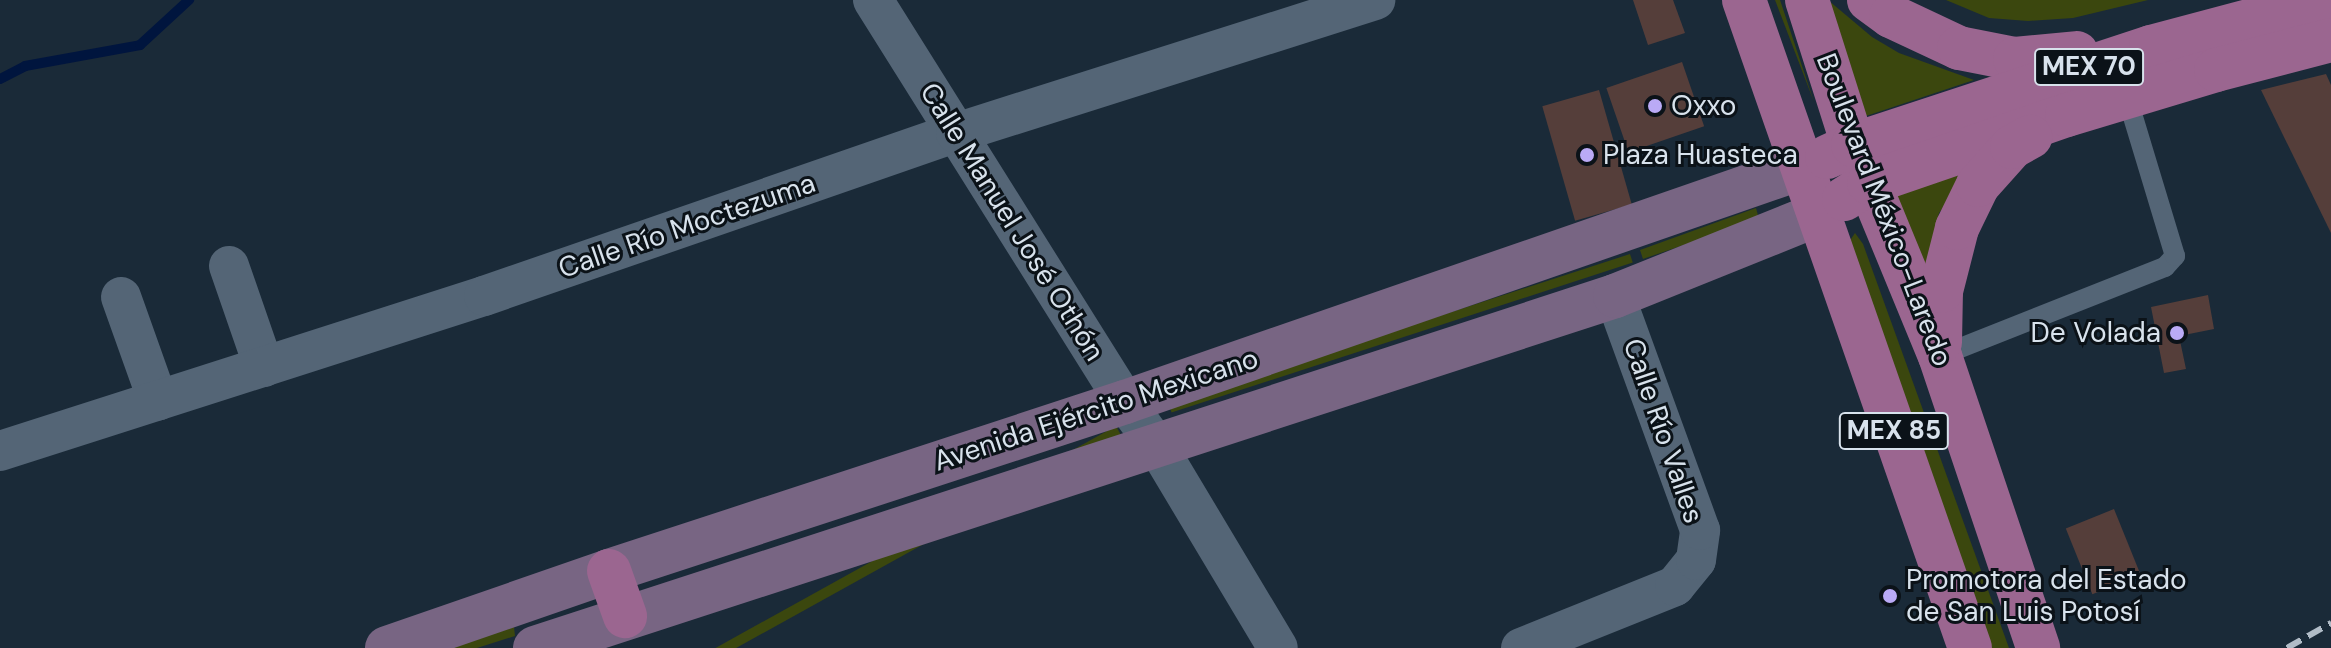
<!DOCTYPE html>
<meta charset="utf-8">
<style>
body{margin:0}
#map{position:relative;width:2331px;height:648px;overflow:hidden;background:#1a2a38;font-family:"DM Sans",sans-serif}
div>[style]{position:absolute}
.green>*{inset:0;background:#3b470e;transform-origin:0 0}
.stream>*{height:10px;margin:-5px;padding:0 5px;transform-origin:5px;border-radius:5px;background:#00153e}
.building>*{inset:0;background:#553e3a;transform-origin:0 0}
.service>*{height:20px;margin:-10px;padding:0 10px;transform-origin:10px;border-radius:10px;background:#546576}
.minor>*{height:40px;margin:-20px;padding:0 20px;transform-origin:20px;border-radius:20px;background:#546576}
.secondary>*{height:44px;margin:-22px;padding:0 22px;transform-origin:22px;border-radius:22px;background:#786583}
.primary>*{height:44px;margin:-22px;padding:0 22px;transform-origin:22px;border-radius:22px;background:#9b6690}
.rail>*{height:6px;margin-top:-3px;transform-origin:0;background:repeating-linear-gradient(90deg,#b1bcc7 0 16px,transparent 0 24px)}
.dots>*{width:22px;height:22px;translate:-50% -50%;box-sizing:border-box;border:4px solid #0b1218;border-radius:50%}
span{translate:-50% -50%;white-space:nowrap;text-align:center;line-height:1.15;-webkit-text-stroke:6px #0b1218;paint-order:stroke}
.shield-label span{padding:2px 6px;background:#0b1218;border:2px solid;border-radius:6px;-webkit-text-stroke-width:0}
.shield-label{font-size:26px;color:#d8e2ec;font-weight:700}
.poi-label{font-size:28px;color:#d8e2ec}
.left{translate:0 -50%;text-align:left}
.right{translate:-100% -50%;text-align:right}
.street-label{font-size:28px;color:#d8e2ec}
</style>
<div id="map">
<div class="green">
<div style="clip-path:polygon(1775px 0,1780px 0,1814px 102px)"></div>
<div style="clip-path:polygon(1828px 0,1872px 37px,1899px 53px,1974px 80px,1863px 117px)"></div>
<div style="clip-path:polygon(1946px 0,2148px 0,2073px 18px,2028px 21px,1989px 18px)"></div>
<div style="clip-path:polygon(1978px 161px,1939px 213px,1925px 277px,1896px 192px)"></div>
<div style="clip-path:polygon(1756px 208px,1759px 219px,1643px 259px,1640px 250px)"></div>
<div style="clip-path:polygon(1855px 233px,1863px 244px,2009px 648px,1985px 648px,1849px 242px)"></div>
<div style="left:1630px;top:254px;width:9px;height:485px;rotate:72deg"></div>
<div style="left:1116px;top:426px;width:10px;height:507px;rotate:61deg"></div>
<div style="clip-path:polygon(514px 627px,515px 636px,477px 648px,448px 648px)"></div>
</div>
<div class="stream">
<div style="left:0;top:79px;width:28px;rotate:-27deg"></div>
<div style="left:25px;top:66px;width:117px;rotate:-10.3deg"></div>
<div style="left:140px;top:45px;width:67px;rotate:-42.6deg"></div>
</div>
<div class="building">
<div style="clip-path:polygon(1633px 0,1673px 0,1685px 33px,1648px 45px)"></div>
<div style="left:1682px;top:62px;width:68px;height:80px;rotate:71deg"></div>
<div style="clip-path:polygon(2326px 74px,2331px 85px,2331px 233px,2261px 90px)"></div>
<div style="left:1599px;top:90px;width:119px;height:59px;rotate:74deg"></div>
<div style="clip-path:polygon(2208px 295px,2214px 329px,2179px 336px,2186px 369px,2164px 373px,2151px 307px)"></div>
<div style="left:2114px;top:509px;width:71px;height:52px;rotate:68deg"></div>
</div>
<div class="service">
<div style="left:1940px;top:356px;width:242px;rotate:-21.6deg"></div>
<div style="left:2165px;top:267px;width:15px;rotate:-48deg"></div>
<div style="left:2175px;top:256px;width:166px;rotate:-106.8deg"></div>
</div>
<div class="minor">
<div style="left:873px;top:0;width:474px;rotate:57.9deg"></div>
<div style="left:1125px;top:402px;width:54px;rotate:54deg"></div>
<div style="left:1157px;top:446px;width:235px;rotate:59.1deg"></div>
<div style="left:229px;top:266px;width:107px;rotate:70.9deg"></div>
<div style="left:121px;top:297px;width:110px;rotate:70.4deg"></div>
<div style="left:0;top:451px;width:508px;rotate:-17.76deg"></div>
<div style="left:484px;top:296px;width:499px;rotate:-19.1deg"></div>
<div style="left:956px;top:133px;width:440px;rotate:-17.6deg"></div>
<div style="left:1521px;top:648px;width:166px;rotate:-21.9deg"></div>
<div style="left:1675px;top:586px;width:33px;rotate:-51deg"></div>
<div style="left:1696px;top:560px;width:30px;rotate:-82deg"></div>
<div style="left:1700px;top:530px;width:249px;rotate:-110deg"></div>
</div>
<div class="secondary">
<div style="left:387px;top:648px;width:235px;rotate:-19.1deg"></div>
<div style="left:609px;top:571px;width:543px;rotate:-18.13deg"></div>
<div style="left:1125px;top:402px;width:719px;rotate:-19.09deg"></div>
<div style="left:535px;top:648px;width:1136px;rotate:-18.05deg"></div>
<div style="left:1615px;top:296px;width:220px;rotate:-21.9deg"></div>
</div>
<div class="primary">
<div style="left:1744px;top:0;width:686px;rotate:70.77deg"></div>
<div style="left:1807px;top:0;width:152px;rotate:72.4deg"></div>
<div style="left:1853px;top:145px;width:228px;rotate:67.6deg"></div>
<div style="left:1940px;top:356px;width:308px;rotate:71.4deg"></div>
<div style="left:1869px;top:0;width:27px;rotate:36deg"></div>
<div style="left:1891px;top:16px;width:75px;rotate:25.2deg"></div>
<div style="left:1959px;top:48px;width:57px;rotate:11.1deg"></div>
<div style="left:2015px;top:59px;width:62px;rotate:-5.5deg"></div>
<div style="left:1827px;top:157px;width:29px;rotate:-25deg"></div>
<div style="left:1853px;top:145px;width:314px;rotate:-18.2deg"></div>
<div style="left:2151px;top:47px;width:183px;rotate:-14.9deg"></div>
<div style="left:1844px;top:199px;width:30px;rotate:-33deg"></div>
<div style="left:1869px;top:183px;width:209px;rotate:-19deg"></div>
<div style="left:2067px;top:115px;width:156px;rotate:-16.8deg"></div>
<div style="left:2216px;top:70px;width:119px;rotate:-14.6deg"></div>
<div style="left:1940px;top:342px;width:51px;rotate:-88.9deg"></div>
<div style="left:1941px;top:291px;width:65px;rotate:-75.7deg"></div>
<div style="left:1957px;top:228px;width:48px;rotate:-64deg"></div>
<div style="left:1978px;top:185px;width:51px;rotate:-48.2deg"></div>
<div style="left:2012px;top:147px;width:21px;rotate:-29deg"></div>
<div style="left:609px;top:571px;width:48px;rotate:70.4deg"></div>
</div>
<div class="rail">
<div style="left:2287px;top:648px;width:51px;rotate:-29.6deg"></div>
</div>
<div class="dots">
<div style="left:1655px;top:106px;background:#baaaf6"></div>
<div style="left:1587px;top:155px;background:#baaaf6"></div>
<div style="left:2177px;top:333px;background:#baaaf6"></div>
<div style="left:1890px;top:596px;background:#baaaf6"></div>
</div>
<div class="shield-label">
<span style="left:2089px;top:67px">MEX 70</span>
<span style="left:1894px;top:431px">MEX 85</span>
</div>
<div class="poi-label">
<span class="left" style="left:1671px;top:106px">Oxxo</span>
<span class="left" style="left:1603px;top:155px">Plaza Huasteca</span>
<span class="right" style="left:2161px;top:333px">De Volada</span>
<span class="left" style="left:1906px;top:596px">Promotora del Estado<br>de San Luis Potosí</span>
</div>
<div class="street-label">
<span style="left:1884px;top:210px;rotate:69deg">Boulevard México-Laredo</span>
<span style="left:1012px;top:222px;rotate:58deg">Calle Manuel José Othón</span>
<span style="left:687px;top:226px;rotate:-19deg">Calle Río Moctezuma</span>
<span style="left:1096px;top:410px;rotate:-18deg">Avenida Ejército Mexicano</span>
<span style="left:1663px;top:431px;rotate:71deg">Calle Río Valles</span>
</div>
</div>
